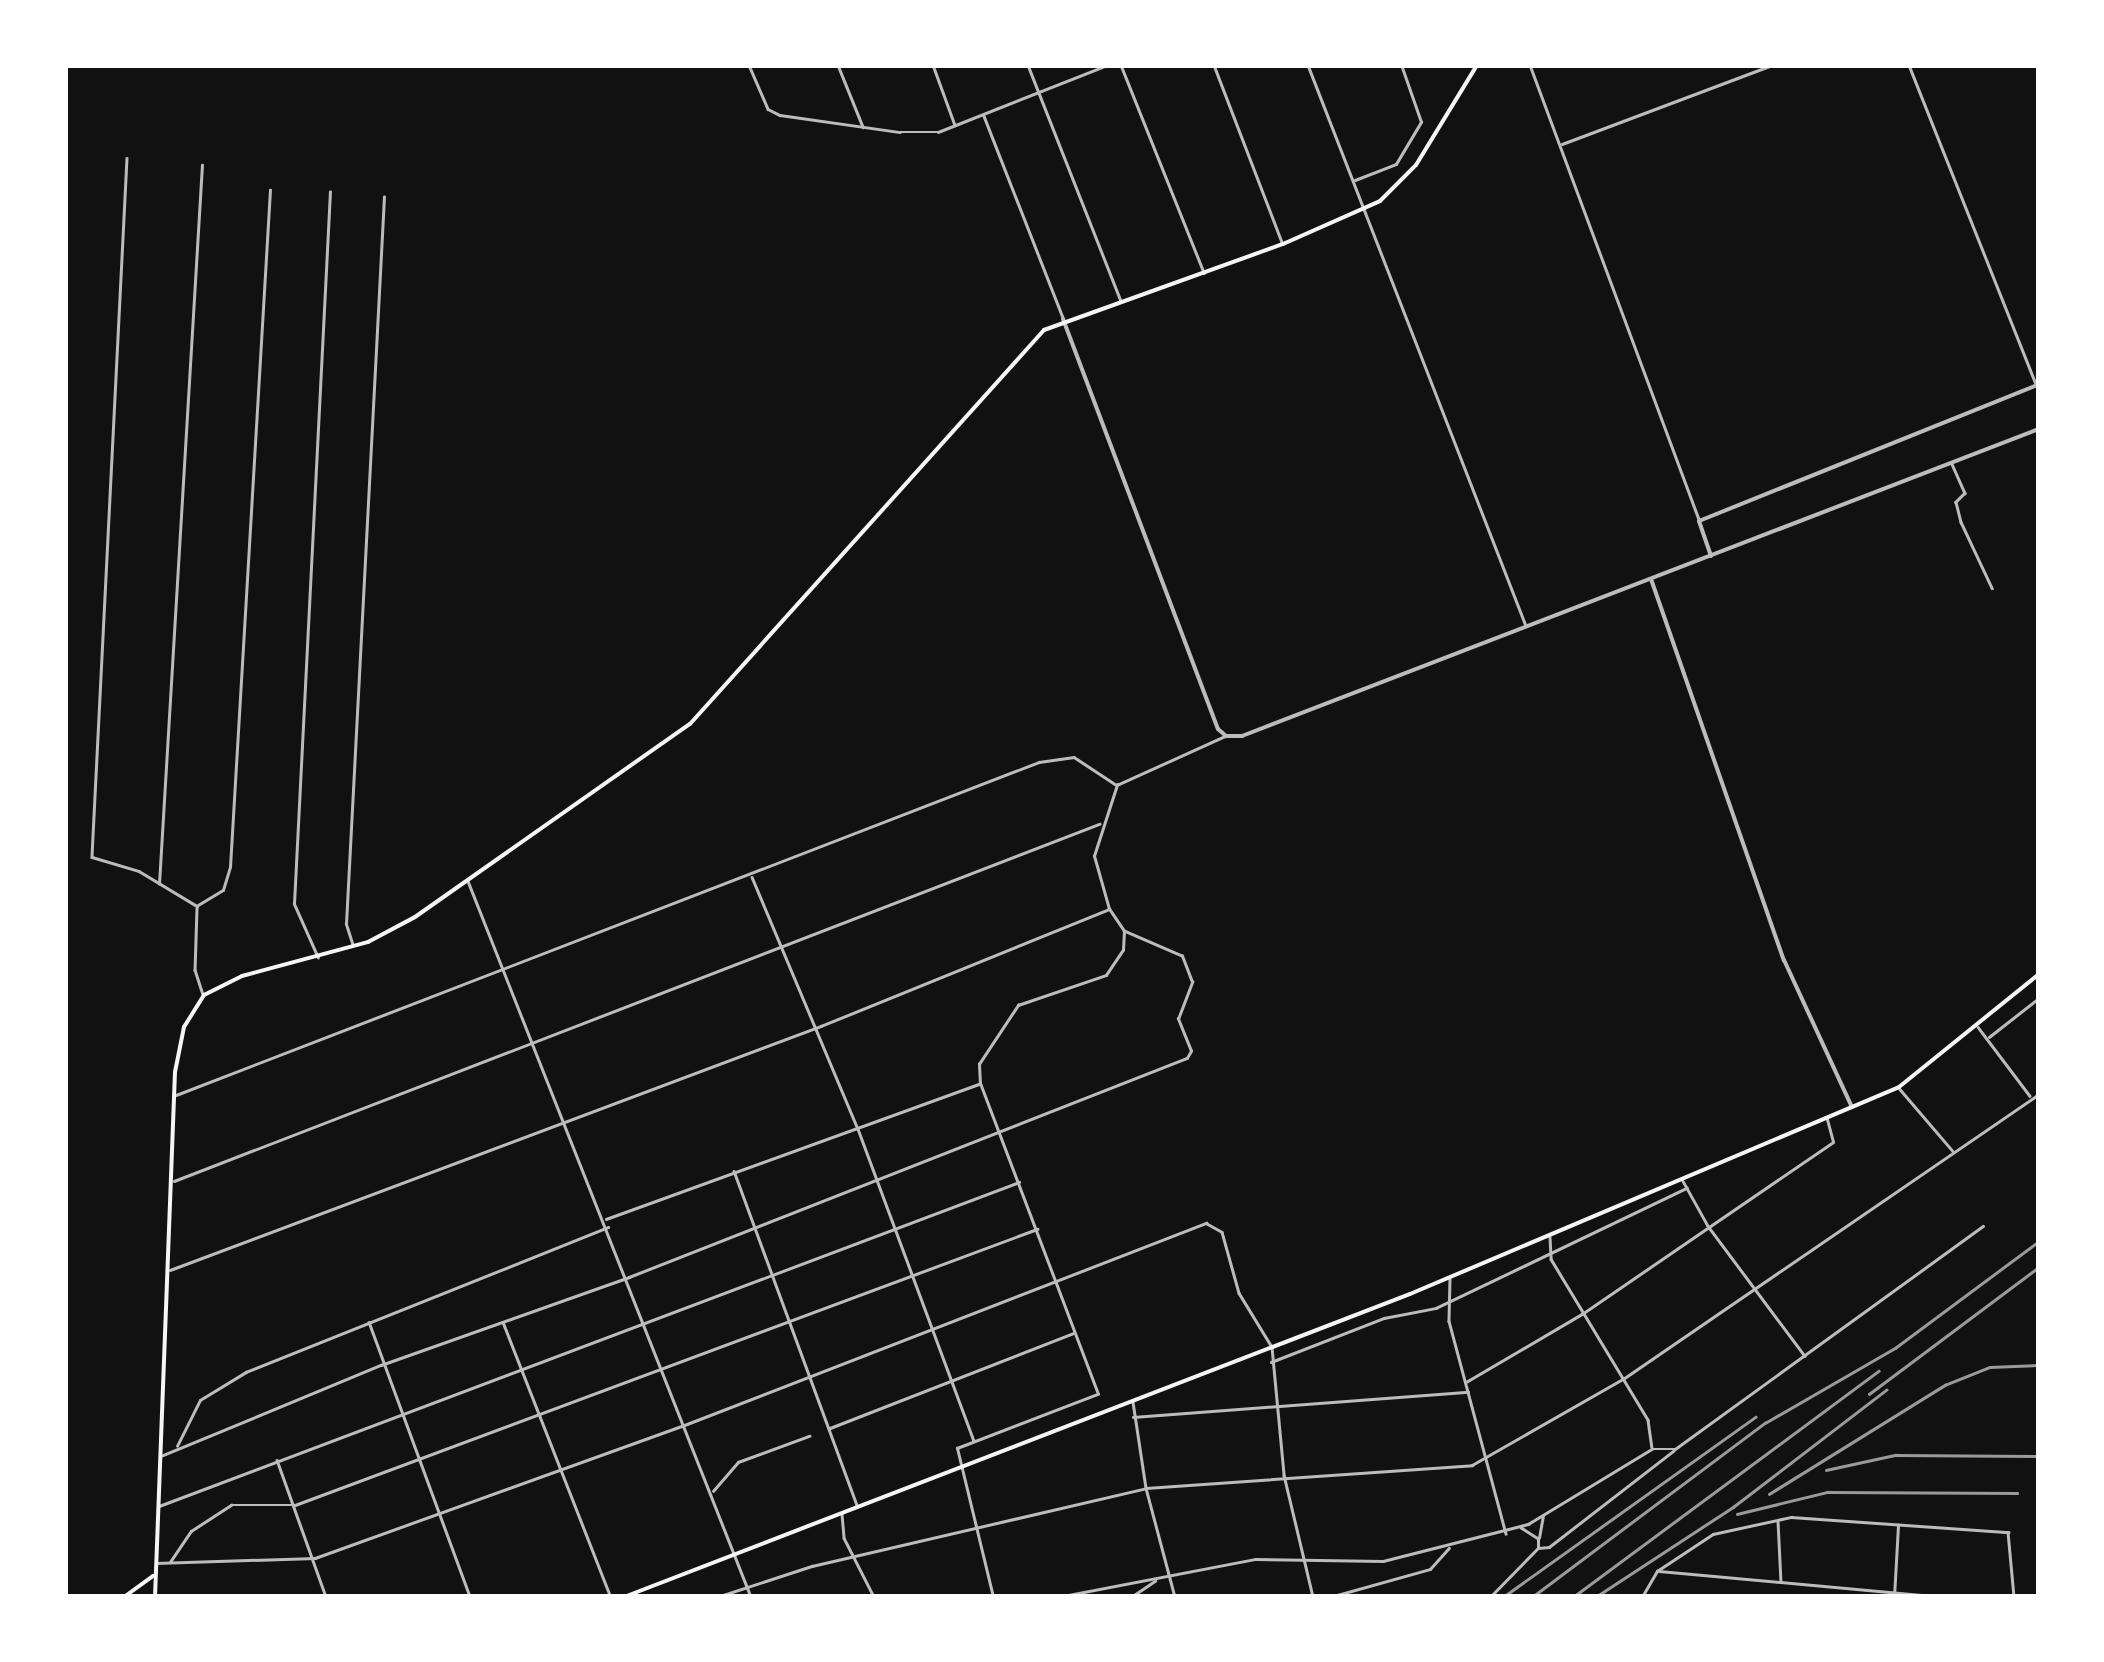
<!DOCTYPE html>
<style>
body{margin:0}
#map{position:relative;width:2104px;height:1662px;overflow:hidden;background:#111;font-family:"Crimson Pro",serif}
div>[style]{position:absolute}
.minor>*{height:2.5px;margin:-1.25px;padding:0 1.25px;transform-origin:1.25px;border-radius:1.25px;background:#bcbcbc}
.tertiary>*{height:4px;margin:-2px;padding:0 2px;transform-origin:2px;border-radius:2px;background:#bcbcbc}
.secondary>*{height:4px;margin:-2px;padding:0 2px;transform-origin:2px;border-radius:2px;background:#f5f5f5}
.primary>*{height:4px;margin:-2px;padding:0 2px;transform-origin:2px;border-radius:2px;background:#f5f5f5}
.rail>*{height:2.5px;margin:-1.25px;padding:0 1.25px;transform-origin:1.25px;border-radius:1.25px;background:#9a9a9a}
span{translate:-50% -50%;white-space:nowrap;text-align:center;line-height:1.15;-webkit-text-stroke:9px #fff;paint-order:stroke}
.frame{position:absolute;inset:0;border:68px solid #fff;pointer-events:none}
</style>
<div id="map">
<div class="minor">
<div style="left:749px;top:65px;width:48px;rotate:66.6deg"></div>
<div style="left:768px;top:109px;width:13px;rotate:27deg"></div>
<div style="left:780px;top:115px;width:121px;rotate:8.1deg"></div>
<div style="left:900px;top:132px;width:38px"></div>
<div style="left:938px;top:132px;width:182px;rotate:-21.6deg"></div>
<div style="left:838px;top:65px;width:67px;rotate:68deg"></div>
<div style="left:933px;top:65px;width:64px;rotate:69.9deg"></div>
<div style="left:1028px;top:65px;width:254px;rotate:68.5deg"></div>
<div style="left:1121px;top:65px;width:224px;rotate:68.2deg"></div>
<div style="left:1214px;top:65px;width:190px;rotate:69deg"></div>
<div style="left:1308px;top:65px;width:602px;rotate:68.76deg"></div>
<div style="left:1530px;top:65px;width:485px;rotate:69.6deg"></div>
<div style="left:1909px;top:65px;width:343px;rotate:68.3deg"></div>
<div style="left:984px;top:116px;width:217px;rotate:68.6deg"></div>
<div style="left:1562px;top:144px;width:224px;rotate:-20.6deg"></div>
<div style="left:127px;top:158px;width:700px;rotate:92.87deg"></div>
<div style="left:92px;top:857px;width:49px;rotate:16.6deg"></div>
<div style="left:139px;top:871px;width:68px;rotate:31.1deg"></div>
<div style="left:1355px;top:180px;width:44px;rotate:-21.3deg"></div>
<div style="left:1396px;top:164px;width:49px;rotate:-59.2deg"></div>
<div style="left:1421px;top:122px;width:60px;rotate:-109.3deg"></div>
<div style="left:1952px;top:464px;width:32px;rotate:66deg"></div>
<div style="left:1965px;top:493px;width:13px;rotate:135deg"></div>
<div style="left:1956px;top:502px;width:21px;rotate:76deg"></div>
<div style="left:1961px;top:522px;width:73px;rotate:64.8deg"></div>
<div style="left:2037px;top:708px;width:2px"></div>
<div style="left:752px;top:877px;width:273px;rotate:67.2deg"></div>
<div style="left:858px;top:1129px;width:333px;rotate:69.6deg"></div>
<div style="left:468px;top:881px;width:770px;rotate:68.43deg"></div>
<div style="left:159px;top:884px;width:720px;rotate:-86.58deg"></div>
<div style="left:198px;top:905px;width:29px;rotate:-31deg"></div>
<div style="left:223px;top:890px;width:24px;rotate:-73deg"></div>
<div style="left:230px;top:867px;width:678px;rotate:-86.62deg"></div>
<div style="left:197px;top:908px;width:62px;rotate:91.8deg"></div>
<div style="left:195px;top:970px;width:25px;rotate:72deg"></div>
<div style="left:353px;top:946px;width:23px;rotate:-108deg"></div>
<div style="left:346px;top:924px;width:728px;rotate:-87.01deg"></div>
<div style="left:318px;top:958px;width:59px;rotate:-114deg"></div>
<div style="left:294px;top:904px;width:713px;rotate:-87.11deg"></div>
<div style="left:1978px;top:1027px;width:86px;rotate:53deg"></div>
<div style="left:1989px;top:1037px;width:63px;rotate:-38deg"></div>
<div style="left:1899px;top:1088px;width:82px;rotate:49.5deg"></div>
<div style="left:176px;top:1095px;width:925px;rotate:-21.1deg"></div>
<div style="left:1039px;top:762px;width:35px;rotate:-8deg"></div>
<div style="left:1074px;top:757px;width:49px;rotate:33.4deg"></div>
<div style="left:734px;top:1171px;width:357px;rotate:69.8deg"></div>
<div style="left:174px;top:1181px;width:992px;rotate:-21.1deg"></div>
<div style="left:1683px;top:1181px;width:51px;rotate:60.9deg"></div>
<div style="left:1708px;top:1226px;width:162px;rotate:53.3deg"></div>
<div style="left:606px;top:1219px;width:396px;rotate:-19.9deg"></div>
<div style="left:1550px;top:1237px;width:22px;rotate:87deg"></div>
<div style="left:1551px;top:1259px;width:188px;rotate:58.9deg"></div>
<div style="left:1648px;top:1420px;width:27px;rotate:82deg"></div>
<div style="left:170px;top:1270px;width:695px;rotate:-20.55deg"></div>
<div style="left:821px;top:1026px;width:311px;rotate:-22.1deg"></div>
<div style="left:1450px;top:1279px;width:42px;rotate:91.4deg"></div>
<div style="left:1449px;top:1321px;width:220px;rotate:75deg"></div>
<div style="left:369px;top:1322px;width:293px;rotate:69.8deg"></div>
<div style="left:503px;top:1322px;width:295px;rotate:68.6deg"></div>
<div style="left:1271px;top:1362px;width:121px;rotate:-21.3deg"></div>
<div style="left:1384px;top:1318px;width:53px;rotate:-10.9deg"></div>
<div style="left:1436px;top:1308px;width:278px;rotate:-25.6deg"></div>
<div style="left:1466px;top:1382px;width:134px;rotate:-30.4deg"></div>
<div style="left:1582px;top:1314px;width:304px;rotate:-34.4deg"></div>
<div style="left:1833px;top:1142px;width:23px;rotate:-105deg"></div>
<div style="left:1133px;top:1402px;width:87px;rotate:81.4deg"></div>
<div style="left:1146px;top:1488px;width:113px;rotate:75.1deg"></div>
<div style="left:1133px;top:1417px;width:336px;rotate:-4.3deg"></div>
<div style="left:830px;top:1428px;width:262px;rotate:-21.3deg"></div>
<div style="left:177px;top:1446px;width:51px;rotate:-63.4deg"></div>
<div style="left:200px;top:1400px;width:54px;rotate:-31.3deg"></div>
<div style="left:246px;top:1372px;width:390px;rotate:-21.8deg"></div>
<div style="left:161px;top:1456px;width:238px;rotate:-22.5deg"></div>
<div style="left:381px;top:1365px;width:263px;rotate:-19.5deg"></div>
<div style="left:629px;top:1277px;width:599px;rotate:-21.43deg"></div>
<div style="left:1187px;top:1058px;width:8px;rotate:-60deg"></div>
<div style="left:1191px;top:1051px;width:35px;rotate:-112deg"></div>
<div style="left:1178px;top:1019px;width:40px;rotate:-69deg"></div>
<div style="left:1192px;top:982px;width:28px;rotate:-111deg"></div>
<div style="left:1182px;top:956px;width:63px;rotate:-156.7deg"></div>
<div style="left:1124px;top:931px;width:27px;rotate:-124deg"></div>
<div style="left:1109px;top:909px;width:55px;rotate:-105.8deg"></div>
<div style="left:1094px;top:856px;width:75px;rotate:-72.1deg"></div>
<div style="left:1117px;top:785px;width:119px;rotate:-24.4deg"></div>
<div style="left:277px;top:1460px;width:145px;rotate:70.3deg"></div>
<div style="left:713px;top:1491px;width:38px;rotate:-49deg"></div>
<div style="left:738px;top:1462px;width:76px;rotate:-20.1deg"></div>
<div style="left:159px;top:1506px;width:919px;rotate:-20.64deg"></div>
<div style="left:842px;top:1514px;width:24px;rotate:85deg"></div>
<div style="left:844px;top:1538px;width:66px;rotate:63deg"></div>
<div style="left:1778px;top:1521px;width:61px;rotate:87.2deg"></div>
<div style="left:1539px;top:1538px;width:22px;rotate:-80deg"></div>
<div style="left:1538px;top:1548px;width:11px;rotate:-5deg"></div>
<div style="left:1549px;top:1547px;width:157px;rotate:-37.7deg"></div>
<div style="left:170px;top:1562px;width:37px;rotate:-56deg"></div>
<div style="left:191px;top:1531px;width:48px;rotate:-33deg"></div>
<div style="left:231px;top:1505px;width:64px"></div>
<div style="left:295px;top:1505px;width:792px;rotate:-20.4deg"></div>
<div style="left:156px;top:1563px;width:159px;rotate:-1.8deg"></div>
<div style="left:315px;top:1558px;width:395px;rotate:-19.8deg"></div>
<div style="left:687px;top:1424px;width:557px;rotate:-21.17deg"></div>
<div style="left:1206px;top:1223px;width:18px;rotate:29deg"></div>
<div style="left:1222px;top:1232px;width:63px;rotate:74.4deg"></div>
<div style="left:1239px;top:1293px;width:63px;rotate:58.6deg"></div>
<div style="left:1272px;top:1347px;width:129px;rotate:84.6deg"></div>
<div style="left:1284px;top:1475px;width:125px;rotate:76.6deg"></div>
<div style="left:1659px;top:1571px;width:288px;rotate:5.2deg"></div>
<div style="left:717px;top:1597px;width:100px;rotate:-18.1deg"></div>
<div style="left:812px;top:1566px;width:343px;rotate:-13.1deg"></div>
<div style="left:1146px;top:1488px;width:327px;rotate:-4deg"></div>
<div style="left:1472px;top:1465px;width:174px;rotate:-29.7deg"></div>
<div style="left:1623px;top:1379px;width:504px;rotate:-34.41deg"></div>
<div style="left:993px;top:1597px;width:153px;rotate:-103.6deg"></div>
<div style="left:957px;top:1448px;width:151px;rotate:-21deg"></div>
<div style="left:1098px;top:1394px;width:332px;rotate:-110.8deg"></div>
<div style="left:980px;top:1084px;width:20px;rotate:-93deg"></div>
<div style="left:979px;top:1064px;width:71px;rotate:-56.5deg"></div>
<div style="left:1018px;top:1005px;width:93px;rotate:-18.8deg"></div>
<div style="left:1106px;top:975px;width:30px;rotate:-56deg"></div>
<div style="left:1123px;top:950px;width:18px;rotate:-87deg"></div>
<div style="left:1058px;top:1597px;width:201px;rotate:-10.9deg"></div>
<div style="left:1255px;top:1559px;width:128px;rotate:0.9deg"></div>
<div style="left:1383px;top:1561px;width:150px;rotate:-14.3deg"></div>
<div style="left:1528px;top:1524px;width:145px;rotate:-31.2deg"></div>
<div style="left:1652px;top:1449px;width:23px"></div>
<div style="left:1675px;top:1449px;width:380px;rotate:-35.9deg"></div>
<div style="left:1131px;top:1597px;width:29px;rotate:-34deg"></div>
<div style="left:1330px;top:1597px;width:104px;rotate:-15.6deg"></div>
<div style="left:1430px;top:1569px;width:28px;rotate:-48deg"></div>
<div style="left:1490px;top:1597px;width:69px;rotate:-45.6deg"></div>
<div style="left:1538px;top:1548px;width:9px;rotate:-90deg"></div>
<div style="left:1538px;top:1539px;width:20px;rotate:-147deg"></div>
<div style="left:1642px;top:1597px;width:30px;rotate:-60deg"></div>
<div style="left:1657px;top:1571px;width:67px;rotate:-33.5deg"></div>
<div style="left:1713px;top:1534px;width:80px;rotate:-12.3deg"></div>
<div style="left:1791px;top:1517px;width:218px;rotate:4deg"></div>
<div style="left:2008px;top:1532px;width:65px;rotate:84.7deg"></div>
<div style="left:1894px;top:1597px;width:72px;rotate:-86.8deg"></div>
</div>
<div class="tertiary">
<div style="left:1063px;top:319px;width:438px;rotate:69.3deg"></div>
<div style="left:1218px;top:729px;width:11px;rotate:41deg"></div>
<div style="left:1226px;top:736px;width:16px"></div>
<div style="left:1242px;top:736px;width:854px;rotate:-21.07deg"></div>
<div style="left:1711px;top:556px;width:37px;rotate:-109deg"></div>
<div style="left:1699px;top:521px;width:367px;rotate:-21.9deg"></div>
<div style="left:1651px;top:579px;width:404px;rotate:70.8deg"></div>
<div style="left:1784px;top:960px;width:162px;rotate:65.2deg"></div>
</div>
<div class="secondary">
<div style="left:124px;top:1597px;width:36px;rotate:-36deg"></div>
<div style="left:155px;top:1597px;width:525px;rotate:-87.82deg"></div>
<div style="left:175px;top:1072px;width:46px;rotate:-78.7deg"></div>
<div style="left:184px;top:1027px;width:38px;rotate:-58deg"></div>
<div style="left:204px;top:995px;width:42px;rotate:-26.6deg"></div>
<div style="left:242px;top:976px;width:131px;rotate:-15.1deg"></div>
<div style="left:368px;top:942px;width:53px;rotate:-28deg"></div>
<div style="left:415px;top:917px;width:336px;rotate:-35.1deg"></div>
<div style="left:690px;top:724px;width:530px;rotate:-48.06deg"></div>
<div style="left:1044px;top:330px;width:254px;rotate:-19.8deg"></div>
<div style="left:1283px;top:244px;width:106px;rotate:-23.9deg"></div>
<div style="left:1380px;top:201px;width:51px;rotate:-45deg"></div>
<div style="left:1416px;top:165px;width:117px;rotate:-58.6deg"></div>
</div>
<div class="primary">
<div style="left:624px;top:1597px;width:842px;rotate:-21.08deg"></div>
<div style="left:1410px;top:1294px;width:531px;rotate:-22.94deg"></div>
<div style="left:1899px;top:1087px;width:180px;rotate:-38.9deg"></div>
</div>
<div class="rail">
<div style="left:1869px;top:1394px;width:212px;rotate:-36.8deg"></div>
<div style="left:1826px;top:1470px;width:71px;rotate:-12.3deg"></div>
<div style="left:1895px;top:1455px;width:144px;rotate:0.4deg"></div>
<div style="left:1769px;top:1494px;width:207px;rotate:-31.8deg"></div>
<div style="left:1945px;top:1385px;width:48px;rotate:-21.8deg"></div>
<div style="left:1990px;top:1367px;width:49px;rotate:-2.3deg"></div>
<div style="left:1737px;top:1514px;width:93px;rotate:-13.7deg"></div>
<div style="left:1827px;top:1492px;width:190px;rotate:0.3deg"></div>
<div style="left:1597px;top:1596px;width:163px;rotate:-33.2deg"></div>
<div style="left:1733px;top:1507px;width:193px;rotate:-37.4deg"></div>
<div style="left:1503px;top:1597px;width:310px;rotate:-35.5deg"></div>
<div style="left:1532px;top:1597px;width:291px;rotate:-36.8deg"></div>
<div style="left:1765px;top:1423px;width:150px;rotate:-30deg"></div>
<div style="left:1895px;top:1348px;width:179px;rotate:-36.6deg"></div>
<div style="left:1573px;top:1597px;width:380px;rotate:-36.5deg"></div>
</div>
<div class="frame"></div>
</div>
